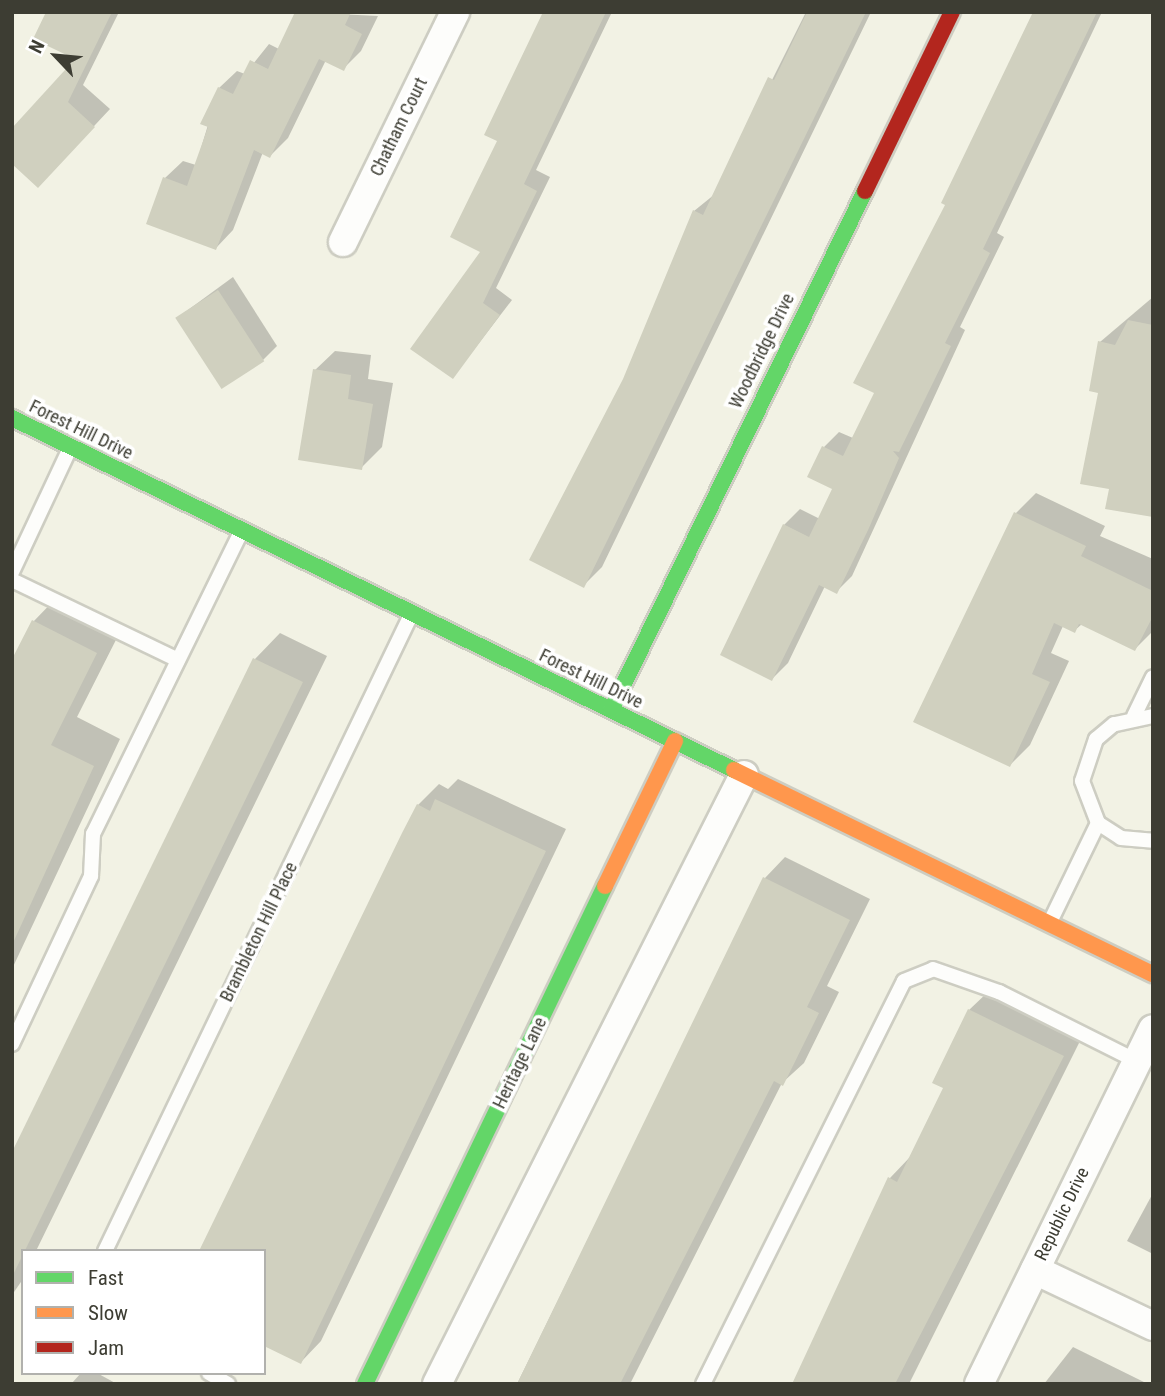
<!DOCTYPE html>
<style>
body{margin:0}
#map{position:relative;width:1165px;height:1396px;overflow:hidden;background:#f2f2e4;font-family:"Roboto Condensed",sans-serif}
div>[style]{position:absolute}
.shadow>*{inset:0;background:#0003}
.building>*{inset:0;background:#d0d0bf;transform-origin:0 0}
.roads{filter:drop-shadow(2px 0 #cdcdc2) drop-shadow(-2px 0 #cdcdc2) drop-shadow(0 2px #cdcdc2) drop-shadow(0 -2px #cdcdc2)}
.lane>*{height:14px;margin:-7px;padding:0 7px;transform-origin:7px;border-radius:7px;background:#fdfdfb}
.street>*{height:28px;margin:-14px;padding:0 14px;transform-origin:14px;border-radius:14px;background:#fdfdfb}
.fast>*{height:16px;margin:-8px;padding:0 8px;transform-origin:8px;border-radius:8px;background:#63d668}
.slow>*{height:16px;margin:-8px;padding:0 8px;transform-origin:8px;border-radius:8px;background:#ff974d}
.jam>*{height:16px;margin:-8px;padding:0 8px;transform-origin:8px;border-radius:8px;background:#b3261e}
span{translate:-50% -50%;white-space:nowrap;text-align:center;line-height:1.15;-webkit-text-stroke:7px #fff;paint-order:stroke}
.street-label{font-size:18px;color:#3d3d33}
.frame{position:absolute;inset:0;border:14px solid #3d3d33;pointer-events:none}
.legend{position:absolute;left:21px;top:1249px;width:245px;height:126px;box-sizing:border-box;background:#fff;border:2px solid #b1b1ad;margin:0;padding:9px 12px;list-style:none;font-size:21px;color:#3d3d33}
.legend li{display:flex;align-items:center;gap:14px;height:35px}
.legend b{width:35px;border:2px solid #b1b1ad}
.north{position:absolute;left:21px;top:21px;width:70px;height:70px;-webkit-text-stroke:5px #fff;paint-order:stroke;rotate:296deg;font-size:19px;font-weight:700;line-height:28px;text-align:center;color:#3d3d33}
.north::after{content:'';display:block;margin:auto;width:24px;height:32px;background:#3d3d33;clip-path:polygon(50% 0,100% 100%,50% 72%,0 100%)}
</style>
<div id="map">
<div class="shadow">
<div style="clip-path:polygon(48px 12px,119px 12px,83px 85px,110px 109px,38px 186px,78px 59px)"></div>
<div style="clip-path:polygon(297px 12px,378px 16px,361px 51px,343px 69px,326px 60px,288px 138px,270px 156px,263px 152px,233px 230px,216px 248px,165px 178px,183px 161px,196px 165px,219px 88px,237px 71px,245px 74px,269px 44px,279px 49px)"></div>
<div style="clip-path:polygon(545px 12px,612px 12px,536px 170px,550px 177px,496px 288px,512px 300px,453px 377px,483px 251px,499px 141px)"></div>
<div style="clip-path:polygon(806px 12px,871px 12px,602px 567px,584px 585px,624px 380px,694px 211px,715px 194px)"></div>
<div style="clip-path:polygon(1035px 12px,1102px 12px,997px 233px,1004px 237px,960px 327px,965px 330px,852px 576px,836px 592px,825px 586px,788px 663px,772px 679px,784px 525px,800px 509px,820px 519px,834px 489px,824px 447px,839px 432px,853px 438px,876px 392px,948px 205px)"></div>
<div style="clip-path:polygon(233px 277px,277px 346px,263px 360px,177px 318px)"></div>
<div style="clip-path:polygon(1153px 297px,1153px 509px,1111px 488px,1100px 392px,1100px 342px)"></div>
<div style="clip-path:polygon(335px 351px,371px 355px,368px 379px,393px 383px,382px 447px,361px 468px,314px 371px)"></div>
<div style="clip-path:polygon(1036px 493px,1105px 526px,1100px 536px,1153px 559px,1153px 631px,1135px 649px,1082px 624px,1074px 631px,1063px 626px,1051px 653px,1069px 661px,1030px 745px,1010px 765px,1016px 513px)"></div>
<div style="clip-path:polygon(60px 594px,123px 626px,77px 717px,120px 739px,12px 969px,12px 663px,33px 622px)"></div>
<div style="clip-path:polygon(280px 633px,327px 656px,36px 1251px,23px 1251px,23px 1279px,12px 1295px,12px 1154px,255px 659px)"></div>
<div style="clip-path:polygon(458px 779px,566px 829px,321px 1341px,301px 1362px,418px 805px,439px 784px,448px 789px)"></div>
<div style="clip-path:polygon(785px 857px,870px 899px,827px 986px,839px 992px,804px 1063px,782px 1083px,630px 1384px,517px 1384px,765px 878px)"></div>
<div style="clip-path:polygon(990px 990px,1083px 1035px,909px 1384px,793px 1384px,890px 1178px,911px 1156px,945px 1088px,969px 1010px)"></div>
<div style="clip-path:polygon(1153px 1193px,1153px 1254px,1127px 1241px)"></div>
<div style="clip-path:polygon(1073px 1347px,1148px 1384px,1044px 1384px)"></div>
<div style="clip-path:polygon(81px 1373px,97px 1373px,117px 1384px,71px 1384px)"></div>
</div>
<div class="building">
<div style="clip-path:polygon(46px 12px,112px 12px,68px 102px,95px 127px,38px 188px,12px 164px,12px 128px,75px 59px,33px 39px)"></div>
<div style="clip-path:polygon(295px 12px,351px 12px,345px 25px,362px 34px,344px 71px,319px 59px,270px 158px,254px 150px,216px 250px,146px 224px,163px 177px,187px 186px,208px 127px,200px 124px,218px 87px,233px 94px,250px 60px,268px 69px)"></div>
<div style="clip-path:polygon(543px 12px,606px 12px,524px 184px,537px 191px,483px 303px,500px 315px,453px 379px,410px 349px,480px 252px,450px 237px,497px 141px,484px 135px)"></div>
<div style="clip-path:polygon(807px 12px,866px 12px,584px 588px,529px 560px,623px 379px,693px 210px,703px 215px,768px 77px,774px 80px)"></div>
<div style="clip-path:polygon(1033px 12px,1097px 12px,983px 249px,990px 253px,945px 343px,951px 346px,899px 452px,893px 451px,899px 458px,869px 528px,837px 594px,819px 585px,772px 681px,720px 655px,783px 524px,809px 537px,832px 489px,807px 477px,822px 446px,843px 456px,874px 393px,853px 383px,945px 205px,941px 203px)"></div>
<div style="left:218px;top:290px;width:85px;height:51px;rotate:57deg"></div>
<div style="clip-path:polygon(1128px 320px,1153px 325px,1153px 517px,1105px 509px,1109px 489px,1080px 484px,1098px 393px,1089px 391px,1098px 341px,1115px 345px)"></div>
<div style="clip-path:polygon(313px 369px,351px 375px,348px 399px,373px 404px,362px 470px,298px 460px)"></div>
<div style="clip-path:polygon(1014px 512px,1086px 546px,1081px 556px,1153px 591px,1153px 616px,1135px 651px,1079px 624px,1075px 633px,1054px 623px,1032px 674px,1050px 682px,1010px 767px,913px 722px)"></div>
<div style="clip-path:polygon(32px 620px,97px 653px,51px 745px,94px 766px,12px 945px,12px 659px)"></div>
<div style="clip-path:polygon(253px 658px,303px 682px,12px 1277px,12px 1152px)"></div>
<div style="clip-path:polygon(435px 799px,546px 851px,301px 1364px,264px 1346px,264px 1251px,199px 1251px,402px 833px,417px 804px,430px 811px)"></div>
<div style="clip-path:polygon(763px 877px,850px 920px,807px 1007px,819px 1013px,783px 1086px,774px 1081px,620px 1384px,517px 1384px)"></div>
<div style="clip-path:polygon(968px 1009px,1064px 1056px,895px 1384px,792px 1384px,888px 1177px,897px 1182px,943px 1088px,932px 1083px)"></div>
</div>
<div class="roads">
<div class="lane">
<div style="left:12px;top:572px;width:137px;rotate:-64.9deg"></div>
<div style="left:12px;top:580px;width:184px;rotate:25.7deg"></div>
<div style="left:1134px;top:716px;width:43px;rotate:-64deg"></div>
<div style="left:1153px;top:716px;width:40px;rotate:168deg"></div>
<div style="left:1114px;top:724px;width:23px;rotate:140deg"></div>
<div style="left:1096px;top:739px;width:44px;rotate:108.4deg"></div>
<div style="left:1082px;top:781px;width:45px;rotate:69.1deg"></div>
<div style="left:1098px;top:823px;width:27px;rotate:33deg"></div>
<div style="left:1121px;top:838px;width:32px;rotate:5deg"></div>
<div style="left:1050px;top:922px;width:110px;rotate:-64.1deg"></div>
<div style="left:12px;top:1044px;width:186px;rotate:-64.8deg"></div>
<div style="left:91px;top:876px;width:42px;rotate:-87.3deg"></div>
<div style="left:93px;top:834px;width:339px;rotate:-63.9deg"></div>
<div style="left:105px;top:1251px;width:706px;rotate:-64.31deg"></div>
<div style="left:209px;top:1373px;width:22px;rotate:30deg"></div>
<div style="left:703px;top:1384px;width:450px;rotate:-63.5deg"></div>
<div style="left:904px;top:981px;width:31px;rotate:-22deg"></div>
<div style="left:933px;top:969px;width:70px;rotate:19.2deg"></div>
<div style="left:999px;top:992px;width:154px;rotate:26.6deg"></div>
</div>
<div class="street">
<div style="left:343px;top:242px;width:256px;rotate:-64deg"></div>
<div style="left:1035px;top:1270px;width:131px;rotate:25.4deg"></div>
<div style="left:437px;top:1384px;width:682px;rotate:-63.25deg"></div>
<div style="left:979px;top:1384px;width:395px;rotate:-63.9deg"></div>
</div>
<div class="fast">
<div style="left:12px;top:418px;width:803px;rotate:25.99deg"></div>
<div style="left:611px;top:710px;width:578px;rotate:-63.92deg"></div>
<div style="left:365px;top:1384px;width:553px;rotate:-64.27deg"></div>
</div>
<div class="slow">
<div style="left:734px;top:770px;width:466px;rotate:26deg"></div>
<div style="left:605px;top:886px;width:161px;rotate:-64.2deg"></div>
</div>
<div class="jam">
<div style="left:865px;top:191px;width:199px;rotate:-64.1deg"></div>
</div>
</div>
<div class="street-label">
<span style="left:399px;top:127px;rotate:-64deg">Chatham Court</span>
<span style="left:762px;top:351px;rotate:-64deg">Woodbridge Drive</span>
<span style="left:81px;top:430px;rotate:26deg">Forest Hill Drive</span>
<span style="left:591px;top:679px;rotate:26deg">Forest Hill Drive</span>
<span style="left:259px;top:932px;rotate:-64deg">Brambleton Hill Place</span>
<span style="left:520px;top:1063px;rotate:-64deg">Heritage Lane</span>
<span style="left:1062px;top:1214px;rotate:-64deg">Republic Drive</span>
</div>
<div class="frame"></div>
<ul class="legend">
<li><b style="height:9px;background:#63d668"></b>Fast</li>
<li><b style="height:9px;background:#ff974d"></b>Slow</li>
<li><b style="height:9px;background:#b3261e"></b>Jam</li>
</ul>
<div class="north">N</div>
</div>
